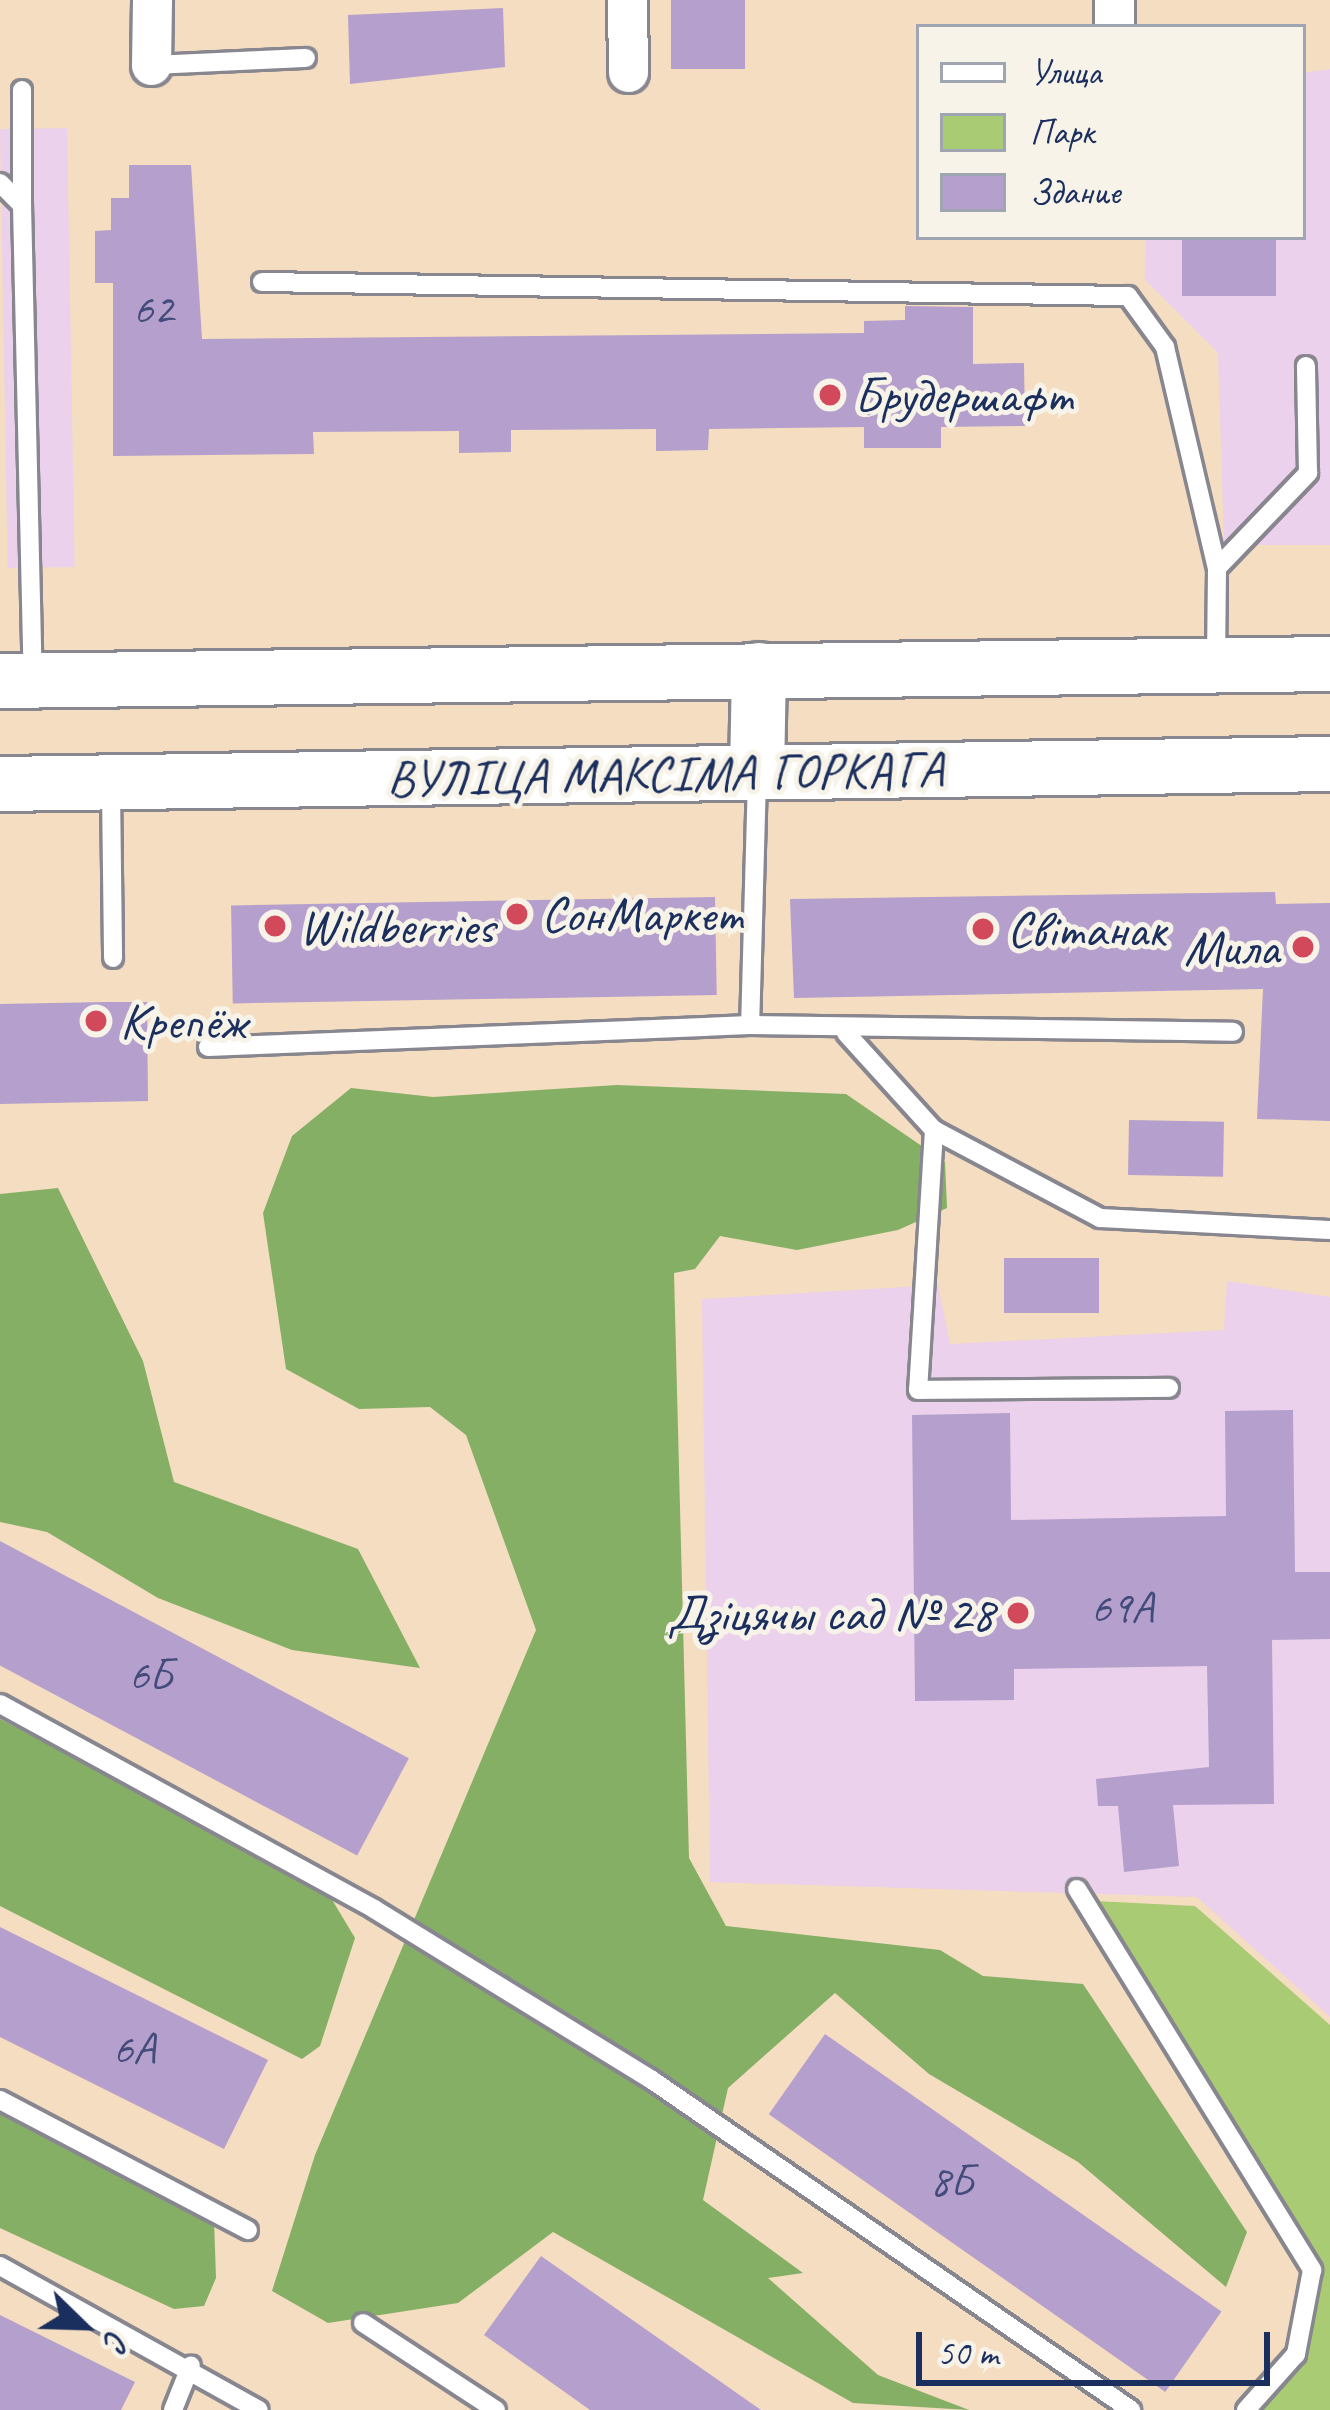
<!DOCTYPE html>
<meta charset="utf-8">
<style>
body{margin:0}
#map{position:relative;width:1330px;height:2410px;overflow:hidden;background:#f4ddc0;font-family:Caveat,sans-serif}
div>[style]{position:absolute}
.built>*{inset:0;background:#ebd1eb;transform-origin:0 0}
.green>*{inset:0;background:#a8cb74}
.forest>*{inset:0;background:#86af66}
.building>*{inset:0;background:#b59fcc;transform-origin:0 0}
.roads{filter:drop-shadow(3px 0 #88868f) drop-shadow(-3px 0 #88868f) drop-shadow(0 3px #88868f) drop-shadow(0 -3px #88868f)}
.service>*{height:18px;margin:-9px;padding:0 9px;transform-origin:9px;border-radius:9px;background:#fff}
.minor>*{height:39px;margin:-19.5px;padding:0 19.5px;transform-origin:19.5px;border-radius:19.5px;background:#fff}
.secondary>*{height:54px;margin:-27px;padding:0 27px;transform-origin:27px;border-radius:27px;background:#fff}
.dots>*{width:33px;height:33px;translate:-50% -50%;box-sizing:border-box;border:6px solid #f7f3e8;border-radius:50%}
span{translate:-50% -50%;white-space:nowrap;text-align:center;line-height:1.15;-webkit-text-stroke:10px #f7f3e8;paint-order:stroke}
.number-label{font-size:45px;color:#424b7a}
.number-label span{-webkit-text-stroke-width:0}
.poi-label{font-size:51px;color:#1b2f5e}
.left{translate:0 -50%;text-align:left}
.right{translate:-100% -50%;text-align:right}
.street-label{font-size:51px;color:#1b2f5e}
.legend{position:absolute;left:916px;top:24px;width:390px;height:216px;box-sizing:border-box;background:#f7f3e8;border:3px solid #9fa5b1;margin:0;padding:15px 21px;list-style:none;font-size:36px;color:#1b2f5e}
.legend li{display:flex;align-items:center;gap:24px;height:60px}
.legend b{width:60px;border:3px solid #9fa5b1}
.north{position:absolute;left:24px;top:2266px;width:120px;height:120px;-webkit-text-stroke:9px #f7f3e8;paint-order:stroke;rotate:113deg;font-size:33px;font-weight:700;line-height:48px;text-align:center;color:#1b2f5e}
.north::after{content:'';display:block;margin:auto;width:42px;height:54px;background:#1b2f5e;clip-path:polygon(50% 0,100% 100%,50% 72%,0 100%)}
.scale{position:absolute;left:916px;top:2332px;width:354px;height:54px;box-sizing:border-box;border:6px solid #1b2f5e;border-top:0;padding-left:15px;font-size:36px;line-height:42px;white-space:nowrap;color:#1b2f5e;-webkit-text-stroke:9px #f7f3e8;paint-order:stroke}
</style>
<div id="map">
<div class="built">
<div style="clip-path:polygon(1330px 69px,1330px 545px,1224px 545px,1218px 353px,1145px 280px,1146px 237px,1303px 237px,1303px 73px)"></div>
<div style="left:67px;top:128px;width:439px;height:67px;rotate:89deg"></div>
<div style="clip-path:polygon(1227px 1281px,1330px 1297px,1330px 2017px,1197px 1897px,710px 1882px,702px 1299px,938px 1285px,950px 1344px,1224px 1330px)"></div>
</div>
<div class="green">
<div style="clip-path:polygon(1095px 1901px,1195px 1906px,1330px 2025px,1330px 2410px,1257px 2410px,1307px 2353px,1321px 2270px)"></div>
</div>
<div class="forest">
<div style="clip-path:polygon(617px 1085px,846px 1094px,945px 1162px,947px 1208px,898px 1230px,797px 1250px,720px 1236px,695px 1269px,674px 1273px,689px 1858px,726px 1926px,940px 1950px,983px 1976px,1083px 1984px,1247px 2232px,1226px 2287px,1078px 2162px,929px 2074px,835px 1993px,728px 2088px,703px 2200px,803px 2273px,768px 2278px,878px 2375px,969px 2410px,853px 2403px,553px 2232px,458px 2303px,328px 2323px,272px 2291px,315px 2155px,536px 1630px,466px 1435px,430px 1407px,359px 1409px,286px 1369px,263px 1213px,292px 1136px,351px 1088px,433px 1097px)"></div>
<div style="clip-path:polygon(58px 1188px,143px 1361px,174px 1482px,358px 1549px,420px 1668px,292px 1650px,158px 1598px,47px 1532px,0 1522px,0 1194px)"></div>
<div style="clip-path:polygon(0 1719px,325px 1888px,355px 1938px,320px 2046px,302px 2059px,0 1906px)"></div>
<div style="clip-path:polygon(0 2107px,214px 2220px,216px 2278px,204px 2306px,174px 2309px,0 2228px)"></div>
</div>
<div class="building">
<div style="left:671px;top:0;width:74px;height:69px"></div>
<div style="clip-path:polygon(503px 8px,505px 67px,350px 84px,348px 15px)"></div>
<div style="clip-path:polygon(129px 165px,191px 165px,202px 339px,864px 333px,864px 321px,905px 320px,905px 306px,973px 307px,973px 364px,1024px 363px,1025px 426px,941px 427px,941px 448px,864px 448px,864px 427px,709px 429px,708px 450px,656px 451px,656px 429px,511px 430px,511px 452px,459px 453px,459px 431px,313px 432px,314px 454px,113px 456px,113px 283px,95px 283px,95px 231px,111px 230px,111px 198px,129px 198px)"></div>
<div style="left:1182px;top:237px;width:94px;height:59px"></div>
<div style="clip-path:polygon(1275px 892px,1276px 904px,1330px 903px,1330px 1121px,1257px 1119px,1263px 989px,794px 998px,790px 899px)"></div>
<div style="left:715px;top:897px;width:98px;height:484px;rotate:89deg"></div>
<div style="clip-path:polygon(106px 1002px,147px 1002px,148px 1101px,0 1104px,0 1004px)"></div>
<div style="left:1129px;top:1120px;width:95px;height:55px;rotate:1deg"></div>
<div style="left:1099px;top:1258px;width:55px;height:95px;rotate:90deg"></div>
<div style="clip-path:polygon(1293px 1410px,1295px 1572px,1330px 1572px,1330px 1639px,1272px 1640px,1274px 1804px,1173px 1805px,1179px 1866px,1124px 1872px,1118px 1806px,1098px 1806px,1096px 1779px,1209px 1767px,1207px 1666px,1014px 1669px,1014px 1700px,915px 1701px,912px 1415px,1010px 1413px,1011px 1520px,1226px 1516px,1225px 1411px)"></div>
<div style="left:0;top:1541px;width:463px;height:110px;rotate:28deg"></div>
<div style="clip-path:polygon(0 1927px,268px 2060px,224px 2149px,0 2037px)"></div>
<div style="left:825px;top:2034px;width:484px;height:98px;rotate:35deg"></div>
<div style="clip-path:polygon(541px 2256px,761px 2410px,590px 2410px,538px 2373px,484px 2335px)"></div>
<div style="clip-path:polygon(0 2315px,135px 2382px,121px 2410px,0 2410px)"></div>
</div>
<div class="roads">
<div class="service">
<div style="left:151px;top:65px;width:155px;rotate:-2.6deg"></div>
<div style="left:0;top:183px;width:31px;rotate:45deg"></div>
<div style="left:22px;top:205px;width:471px;rotate:88.7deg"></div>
<div style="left:22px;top:205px;width:115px;rotate:-90deg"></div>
<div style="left:262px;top:282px;width:866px;rotate:0.93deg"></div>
<div style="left:1128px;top:296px;width:63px;rotate:54deg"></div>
<div style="left:1165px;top:347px;width:227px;rotate:76.8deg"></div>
<div style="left:1217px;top:568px;width:90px;rotate:90.6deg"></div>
<div style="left:1217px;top:568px;width:132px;rotate:-46.2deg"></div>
<div style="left:1308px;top:473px;width:107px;rotate:-91.1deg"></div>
<div style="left:757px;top:778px;width:247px;rotate:91.6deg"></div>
<div style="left:750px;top:1025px;width:483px;rotate:0.8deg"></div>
<div style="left:111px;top:789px;width:169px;rotate:89.3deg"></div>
<div style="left:846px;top:1033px;width:131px;rotate:47.8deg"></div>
<div style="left:934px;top:1130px;width:188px;rotate:27.9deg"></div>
<div style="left:1100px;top:1218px;width:230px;rotate:3deg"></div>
<div style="left:208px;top:1047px;width:542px;rotate:-2.32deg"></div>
<div style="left:934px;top:1130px;width:260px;rotate:93.5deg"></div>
<div style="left:918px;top:1390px;width:251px;rotate:-0.5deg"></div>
<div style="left:0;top:1704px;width:426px;rotate:28.7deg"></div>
<div style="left:374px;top:1909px;width:326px;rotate:31.6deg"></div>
<div style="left:652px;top:2080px;width:582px;rotate:34.56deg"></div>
<div style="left:1077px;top:1889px;width:448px;rotate:58.3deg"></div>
<div style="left:1312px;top:2270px;width:86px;rotate:100.8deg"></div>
<div style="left:1296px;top:2354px;width:75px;rotate:131.8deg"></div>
<div style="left:0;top:2100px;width:280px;rotate:27.7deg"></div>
<div style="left:0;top:2266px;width:296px;rotate:29.1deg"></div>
<div style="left:363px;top:2323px;width:159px;rotate:33.2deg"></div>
<div style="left:173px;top:2410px;width:48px;rotate:-68.2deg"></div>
</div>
<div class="minor">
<div style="left:627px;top:0;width:72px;rotate:89.2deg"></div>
<div style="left:1114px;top:0;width:27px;rotate:90deg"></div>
<div style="left:151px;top:65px;width:65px;rotate:-89.1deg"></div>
</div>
<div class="secondary">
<div style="left:0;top:681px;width:1330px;rotate:-0.73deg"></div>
<div style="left:757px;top:773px;width:103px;rotate:-88.9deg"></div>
<div style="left:0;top:784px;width:1330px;rotate:-0.86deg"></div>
</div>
</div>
<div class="dots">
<div style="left:830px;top:395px;background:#d1495b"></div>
<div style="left:517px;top:914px;background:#d1495b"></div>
<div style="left:275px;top:926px;background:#d1495b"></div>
<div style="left:983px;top:929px;background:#d1495b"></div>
<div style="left:1303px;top:947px;background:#d1495b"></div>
<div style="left:96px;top:1021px;background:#d1495b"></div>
<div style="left:1018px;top:1613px;background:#d1495b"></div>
</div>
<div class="number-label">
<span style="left:153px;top:309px">62</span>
<span style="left:1122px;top:1608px">69А</span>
<span style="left:150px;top:1675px">6Б</span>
<span style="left:134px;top:2049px">6А</span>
<span style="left:951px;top:2181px">8Б</span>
</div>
<div class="poi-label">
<span class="left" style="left:854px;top:395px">Брудершафт</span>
<span class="left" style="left:541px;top:914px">СонМаркет</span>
<span class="left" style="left:299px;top:926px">Wildberries</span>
<span class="left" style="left:1007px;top:929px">Світанак</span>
<span class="right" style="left:1279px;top:947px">Мила</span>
<span class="left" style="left:120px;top:1021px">Крепёж</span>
<span class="right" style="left:994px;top:1613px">Дзіцячы сад № 28</span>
</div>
<div class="street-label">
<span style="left:665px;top:774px;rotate:-1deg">ВУЛІЦА МАКСІМА ГОРКАГА</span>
</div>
<ul class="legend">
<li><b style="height:15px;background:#fff"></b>Улица</li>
<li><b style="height:33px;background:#a8cb74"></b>Парк</li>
<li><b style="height:33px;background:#b59fcc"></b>Здание</li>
</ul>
<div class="north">С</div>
<div class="scale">50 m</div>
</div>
